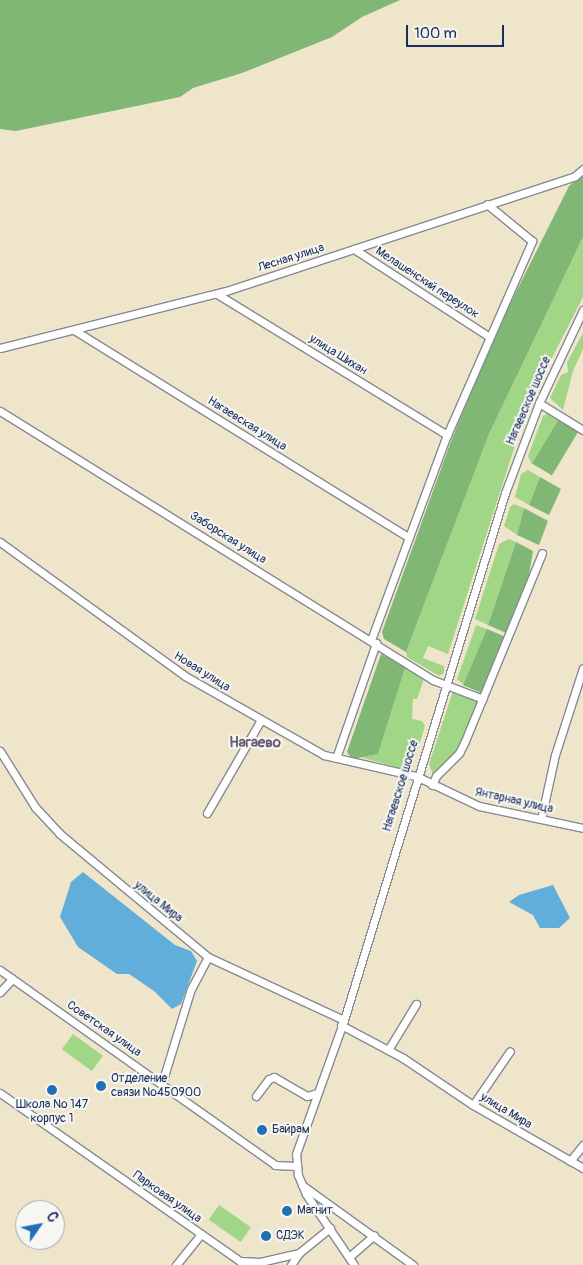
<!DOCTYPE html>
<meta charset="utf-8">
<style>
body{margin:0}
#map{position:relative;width:583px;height:1265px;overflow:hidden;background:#efe5cb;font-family:Pangolin,sans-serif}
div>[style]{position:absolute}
.green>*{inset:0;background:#a2d687;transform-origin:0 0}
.forest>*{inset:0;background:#81b774;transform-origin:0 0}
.water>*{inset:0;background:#61aedb}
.roads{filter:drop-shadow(1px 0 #858a94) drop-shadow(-1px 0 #858a94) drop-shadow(0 1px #858a94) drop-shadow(0 -1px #858a94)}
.minor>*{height:7px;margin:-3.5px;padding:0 3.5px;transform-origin:3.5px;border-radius:3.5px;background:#fff}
.dots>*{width:14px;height:14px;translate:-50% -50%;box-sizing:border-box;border:2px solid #f6f6f2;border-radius:50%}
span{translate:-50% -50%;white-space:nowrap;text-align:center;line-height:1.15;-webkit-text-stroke:4px #f6f6f2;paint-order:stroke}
.street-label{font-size:12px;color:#1b2f5e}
.poi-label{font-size:12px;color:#1b2f5e}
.left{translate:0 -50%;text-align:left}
.quarter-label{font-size:15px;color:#655b72;font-weight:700}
.north{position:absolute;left:15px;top:1200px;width:50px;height:50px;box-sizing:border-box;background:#f6f6f2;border:1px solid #9ea6b7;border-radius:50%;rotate:57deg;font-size:14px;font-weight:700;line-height:20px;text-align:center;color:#1b2f5e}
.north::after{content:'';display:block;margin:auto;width:18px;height:22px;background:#1f6fb2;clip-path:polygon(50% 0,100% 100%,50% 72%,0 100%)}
.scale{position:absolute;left:406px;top:25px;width:98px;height:22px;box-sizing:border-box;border:2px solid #1b2f5e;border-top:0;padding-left:6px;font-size:15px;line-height:18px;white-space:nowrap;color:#1b2f5e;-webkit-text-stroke:4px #f6f6f2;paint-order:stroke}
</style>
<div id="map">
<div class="green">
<div style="clip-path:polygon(583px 237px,583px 297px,528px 405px,448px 654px,428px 646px,423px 658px,444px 666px,444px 673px,439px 676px,407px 657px,406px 652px,489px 434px)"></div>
<div style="clip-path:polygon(583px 333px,583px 349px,573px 371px,563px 410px,550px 398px,561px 375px,568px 372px,567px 362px)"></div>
<div style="clip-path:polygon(549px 412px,559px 419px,538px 467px,531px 463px,528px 456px,543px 416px)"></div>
<div style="clip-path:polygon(528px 470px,540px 477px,529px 505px,515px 497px,521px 474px)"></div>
<div style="clip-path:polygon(514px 504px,524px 508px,517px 535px,504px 526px,510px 507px)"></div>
<div style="clip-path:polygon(509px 539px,516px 542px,488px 625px,475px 619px,499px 544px)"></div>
<div style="clip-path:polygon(476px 625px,487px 629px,465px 686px,457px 679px)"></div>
<div style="clip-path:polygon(406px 665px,424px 679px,417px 699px,413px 699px,412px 719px,422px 721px,425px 726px,411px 771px,360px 757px,378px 754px)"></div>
<div style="clip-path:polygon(454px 688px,479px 700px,456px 753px,433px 775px,429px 764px)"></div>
<div style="left:73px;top:1034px;width:37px;height:19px;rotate:36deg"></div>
<div style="left:219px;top:1205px;width:39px;height:18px;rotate:35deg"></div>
</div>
<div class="forest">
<div style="clip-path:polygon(0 0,400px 0,362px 17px,332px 37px,242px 73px,193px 88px,180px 97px,16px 131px,0 129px)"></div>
<div style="clip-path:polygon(583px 175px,583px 237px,489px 434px,406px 652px,384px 639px,382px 632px,450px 444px,492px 340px,569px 186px)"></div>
<div style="left:559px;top:419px;width:23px;height:52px;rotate:31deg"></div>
<div style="clip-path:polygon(540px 477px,561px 489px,549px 515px,529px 505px)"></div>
<div style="clip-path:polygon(524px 508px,548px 521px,539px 545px,517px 535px)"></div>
<div style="clip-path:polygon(516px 542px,533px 551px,529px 575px,506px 633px,488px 625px)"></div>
<div style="left:487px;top:629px;width:21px;height:61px;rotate:23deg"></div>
<div style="clip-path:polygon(381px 654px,406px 665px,378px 754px,352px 759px,347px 752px)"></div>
</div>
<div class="water">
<div style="clip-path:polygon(83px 872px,175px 945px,191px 951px,197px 961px,181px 1004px,172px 1009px,154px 991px,129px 974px,117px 974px,78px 947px,60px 917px,71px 882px)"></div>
<div style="clip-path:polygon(553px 885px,570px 918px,559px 928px,540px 928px,533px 915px,509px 902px,519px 895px)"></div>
</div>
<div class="roads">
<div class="minor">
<div style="left:354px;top:249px;width:160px;rotate:33deg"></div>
<div style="left:217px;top:294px;width:270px;rotate:31.5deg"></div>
<div style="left:74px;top:330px;width:393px;rotate:31.8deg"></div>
<div style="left:0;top:348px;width:233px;rotate:-14.2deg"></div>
<div style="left:226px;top:291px;width:367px;rotate:-18.2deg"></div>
<div style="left:575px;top:176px;width:11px;rotate:-41deg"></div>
<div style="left:539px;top:403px;width:52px;rotate:31.5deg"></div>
<div style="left:0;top:411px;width:510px;rotate:31.85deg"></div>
<div style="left:433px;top:680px;width:53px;rotate:20.8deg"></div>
<div style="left:0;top:542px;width:228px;rotate:35.9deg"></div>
<div style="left:185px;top:676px;width:160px;rotate:29.6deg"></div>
<div style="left:324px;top:755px;width:94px;rotate:12.9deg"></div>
<div style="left:416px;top:776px;width:70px;rotate:25.5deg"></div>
<div style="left:479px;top:806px;width:106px;rotate:11.9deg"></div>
<div style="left:371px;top:640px;width:219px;rotate:-69.7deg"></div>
<div style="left:447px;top:435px;width:212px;rotate:-66.3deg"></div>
<div style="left:532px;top:241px;width:58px;rotate:-140.6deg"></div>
<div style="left:0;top:751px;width:66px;rotate:58deg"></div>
<div style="left:35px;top:807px;width:37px;rotate:47deg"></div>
<div style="left:60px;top:834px;width:192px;rotate:39.7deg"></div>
<div style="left:208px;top:957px;width:150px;rotate:24.9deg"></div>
<div style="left:336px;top:758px;width:122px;rotate:-70.8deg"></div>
<div style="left:432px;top:785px;width:10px;rotate:-66deg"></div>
<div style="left:436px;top:776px;width:33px;rotate:-45deg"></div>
<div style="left:459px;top:753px;width:13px;rotate:-63deg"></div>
<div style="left:465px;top:741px;width:203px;rotate:-67.7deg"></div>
<div style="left:207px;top:813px;width:108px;rotate:-59.9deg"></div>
<div style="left:541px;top:819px;width:66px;rotate:-77.7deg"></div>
<div style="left:555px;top:755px;width:91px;rotate:-72.2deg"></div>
<div style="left:0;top:970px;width:337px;rotate:35.3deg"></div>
<div style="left:275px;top:1165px;width:21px;rotate:3deg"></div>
<div style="left:0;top:992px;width:18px;rotate:-47deg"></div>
<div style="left:341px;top:1025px;width:70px;rotate:28deg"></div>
<div style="left:403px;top:1058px;width:84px;rotate:33.9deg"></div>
<div style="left:473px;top:1105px;width:127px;rotate:29.8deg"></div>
<div style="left:388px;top:1050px;width:54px;rotate:-58.7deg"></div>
<div style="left:162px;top:1083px;width:98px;rotate:-72.9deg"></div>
<div style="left:191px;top:989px;width:36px;rotate:-62deg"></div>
<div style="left:0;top:1093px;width:293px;rotate:35deg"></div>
<div style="left:240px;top:1261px;width:20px;rotate:3deg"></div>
<div style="left:260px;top:1262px;width:40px;rotate:-13deg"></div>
<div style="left:299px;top:1253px;width:40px;rotate:-39deg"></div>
<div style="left:256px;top:1096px;width:21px;rotate:-53deg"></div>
<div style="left:269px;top:1079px;width:5px;rotate:-22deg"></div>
<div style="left:274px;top:1077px;width:38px;rotate:30deg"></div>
<div style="left:307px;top:1096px;width:10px;rotate:-17deg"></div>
<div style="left:473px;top:1105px;width:65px;rotate:-55.6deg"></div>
<div style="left:570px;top:1161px;width:21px;rotate:-51deg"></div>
<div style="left:302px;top:1185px;width:137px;rotate:35.8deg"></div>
<div style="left:349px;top:1257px;width:33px;rotate:-41deg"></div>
<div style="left:176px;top:1265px;width:40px;rotate:-51deg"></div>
<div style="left:291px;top:1265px;width:14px;rotate:-56deg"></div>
<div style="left:354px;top:1265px;width:86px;rotate:-124.1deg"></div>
<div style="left:306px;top:1194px;width:21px;rotate:-113deg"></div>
<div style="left:298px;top:1175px;width:21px;rotate:-95deg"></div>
<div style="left:296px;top:1154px;width:142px;rotate:-70.3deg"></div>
<div style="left:344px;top:1020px;width:551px;rotate:-73.01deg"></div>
<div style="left:505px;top:493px;width:96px;rotate:-69.3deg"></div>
<div style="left:539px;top:403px;width:103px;rotate:-64.7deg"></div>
</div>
</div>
<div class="dots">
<div style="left:101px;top:1086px;background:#1f6fb2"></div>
<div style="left:52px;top:1090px;background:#1f6fb2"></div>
<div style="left:262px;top:1130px;background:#1f6fb2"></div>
<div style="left:287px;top:1211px;background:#1f6fb2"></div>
<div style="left:266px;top:1236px;background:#1f6fb2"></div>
</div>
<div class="street-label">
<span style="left:291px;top:258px;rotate:-18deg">Лесная улица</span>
<span style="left:427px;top:283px;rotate:33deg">Мелашенский переулок</span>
<span style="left:338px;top:355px;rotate:32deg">улица Шихан</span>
<span style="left:529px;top:401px;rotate:-67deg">Нагаевское шоссе</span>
<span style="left:247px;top:424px;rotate:32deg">Нагаевская улица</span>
<span style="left:228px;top:538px;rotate:32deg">Заборская улица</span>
<span style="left:202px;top:672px;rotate:32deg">Новая улица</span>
<span style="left:401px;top:786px;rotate:-73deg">Нагаевское шоссе</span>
<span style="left:514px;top:801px;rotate:13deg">Янтарная улица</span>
<span style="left:158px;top:902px;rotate:39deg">улица Мира</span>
<span style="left:104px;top:1029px;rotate:35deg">Советская улица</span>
<span style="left:506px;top:1111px;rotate:31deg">улица Мира</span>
<span style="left:167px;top:1197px;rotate:35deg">Парковая улица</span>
</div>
<div class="poi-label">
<span class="left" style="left:111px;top:1086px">Отделение<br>связи №450900</span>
<span style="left:52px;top:1112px">Школа № 147<br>корпус 1</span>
<span class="left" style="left:272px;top:1130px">Байрам</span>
<span class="left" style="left:297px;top:1211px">Магнит</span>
<span class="left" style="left:276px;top:1236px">СДЭК</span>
</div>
<div class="quarter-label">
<span style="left:255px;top:743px">Нагаево</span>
</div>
<div class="north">С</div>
<div class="scale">100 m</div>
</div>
